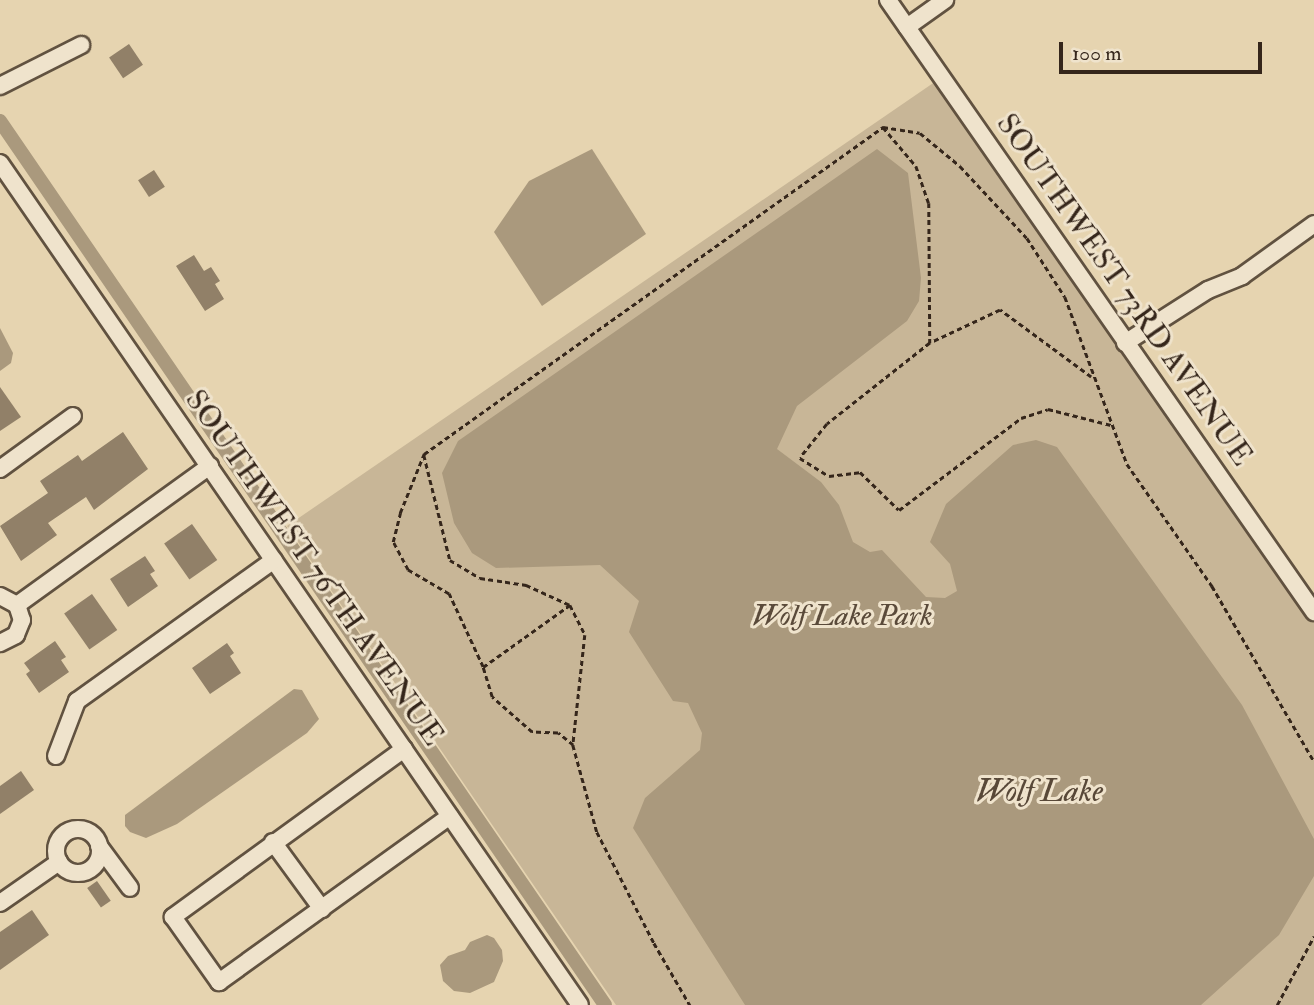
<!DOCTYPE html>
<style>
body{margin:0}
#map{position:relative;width:1314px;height:1005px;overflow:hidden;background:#e6d4b0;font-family:"IM FELL Double Pica",serif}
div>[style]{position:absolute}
.green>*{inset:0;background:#c8b697}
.water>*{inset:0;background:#aa997d}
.canal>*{height:14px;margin:-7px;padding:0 7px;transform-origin:7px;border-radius:7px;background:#aa997d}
.building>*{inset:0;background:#918068;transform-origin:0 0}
.path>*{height:2.5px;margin-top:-1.25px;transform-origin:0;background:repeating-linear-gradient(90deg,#35261b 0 5px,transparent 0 8.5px)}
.roads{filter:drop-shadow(2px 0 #615240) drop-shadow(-2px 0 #615240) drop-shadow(0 2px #615240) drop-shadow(0 -2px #615240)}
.minor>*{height:16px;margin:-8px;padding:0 8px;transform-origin:8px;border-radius:8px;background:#efe3cc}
.minor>.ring{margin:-8px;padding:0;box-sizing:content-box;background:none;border:16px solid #efe3cc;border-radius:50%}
span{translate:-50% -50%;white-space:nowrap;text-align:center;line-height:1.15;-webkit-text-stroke:6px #efe3cc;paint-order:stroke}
.street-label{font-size:30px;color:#35261b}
.park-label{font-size:30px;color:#5a4a3a;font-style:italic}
.water-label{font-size:32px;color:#584838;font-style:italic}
.scale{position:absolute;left:1059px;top:42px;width:203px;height:32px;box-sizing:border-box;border:4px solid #35261b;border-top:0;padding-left:9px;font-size:21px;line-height:24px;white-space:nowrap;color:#35261b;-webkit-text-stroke:5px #efe3cc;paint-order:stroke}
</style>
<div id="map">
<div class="green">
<div style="clip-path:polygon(942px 77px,1314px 617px,1314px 1005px,616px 1005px,287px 526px)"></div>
</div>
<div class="water">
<div style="clip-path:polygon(592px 149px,646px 234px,542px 306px,494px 232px,529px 181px)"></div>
<div style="clip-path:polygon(877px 149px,908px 173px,921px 278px,919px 301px,907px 321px,797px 406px,777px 449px,821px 482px,839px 505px,853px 542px,870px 552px,882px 550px,926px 597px,945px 598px,957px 591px,950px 564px,930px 542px,946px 504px,1013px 445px,1036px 440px,1057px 447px,1242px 705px,1314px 839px,1314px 876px,1279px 935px,1201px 1005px,745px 1005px,633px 828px,645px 798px,700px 750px,702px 733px,688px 703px,673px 701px,629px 632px,639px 601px,600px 565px,496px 568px,472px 553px,454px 523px,442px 473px,458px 441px)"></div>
<div style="clip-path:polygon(0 328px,13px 353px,11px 363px,0 371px)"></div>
<div style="clip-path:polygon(294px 689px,302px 690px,319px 719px,307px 733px,177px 824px,146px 838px,130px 832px,125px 826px,125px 815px)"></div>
<div style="clip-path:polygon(487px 935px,494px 938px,502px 950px,503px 961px,494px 982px,470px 993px,454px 991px,443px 981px,440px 965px,448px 956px,465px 950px,470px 942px)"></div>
</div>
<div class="canal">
<div style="left:0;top:121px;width:1071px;rotate:55.61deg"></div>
</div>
<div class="building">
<div style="left:129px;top:44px;width:25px;height:24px;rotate:56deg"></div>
<div style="left:154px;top:170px;width:20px;height:19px;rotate:57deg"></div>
<div style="clip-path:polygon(194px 255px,204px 271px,211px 267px,220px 281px,215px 284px,224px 299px,205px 311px,176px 266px)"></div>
<div style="clip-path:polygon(0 387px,21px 417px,0 431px)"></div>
<div style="clip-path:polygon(123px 432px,148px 469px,94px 510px,86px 497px,48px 523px,57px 535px,21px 561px,0 526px,48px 493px,40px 481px,78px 455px,82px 461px)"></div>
<div style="left:192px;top:524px;width:44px;height:34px;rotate:55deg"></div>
<div style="clip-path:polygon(145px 556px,155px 571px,150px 574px,158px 586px,128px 607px,110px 579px)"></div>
<div style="left:92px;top:594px;width:44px;height:34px;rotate:55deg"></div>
<div style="clip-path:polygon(55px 641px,66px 657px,61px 660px,69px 672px,39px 693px,26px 674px,30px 671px,24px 663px)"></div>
<div style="clip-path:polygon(227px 643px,234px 653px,230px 656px,241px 673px,210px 694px,192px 668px)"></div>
<div style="clip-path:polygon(21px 771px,34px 790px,0 814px,0 786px)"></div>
<div style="left:97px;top:881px;width:24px;height:12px;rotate:55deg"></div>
<div style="clip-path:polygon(32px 910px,49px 935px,0 970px,0 932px)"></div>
</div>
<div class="path">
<div style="left:883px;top:127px;width:51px;rotate:49.8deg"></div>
<div style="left:916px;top:166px;width:39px;rotate:71deg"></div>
<div style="left:929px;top:203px;width:140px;rotate:89.6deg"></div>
<div style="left:1091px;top:377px;width:113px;rotate:-143.6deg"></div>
<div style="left:1000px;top:310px;width:77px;rotate:154.8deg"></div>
<div style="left:930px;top:343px;width:131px;rotate:141.8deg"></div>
<div style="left:827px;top:424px;width:43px;rotate:128.5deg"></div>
<div style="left:800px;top:458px;width:34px;rotate:32deg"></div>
<div style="left:829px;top:476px;width:31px;rotate:-7deg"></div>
<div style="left:860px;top:472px;width:54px;rotate:44.3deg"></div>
<div style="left:899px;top:510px;width:153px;rotate:-37deg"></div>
<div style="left:1021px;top:418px;width:28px;rotate:-18deg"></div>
<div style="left:1048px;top:409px;width:65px;rotate:14.3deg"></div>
<div style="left:424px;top:455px;width:108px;rotate:76.1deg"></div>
<div style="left:450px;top:560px;width:35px;rotate:31deg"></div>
<div style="left:480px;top:578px;width:47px;rotate:8.7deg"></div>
<div style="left:526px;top:585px;width:48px;rotate:24.4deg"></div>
<div style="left:483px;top:667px;width:81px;rotate:-115deg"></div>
<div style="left:449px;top:594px;width:48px;rotate:-149.7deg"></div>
<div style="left:408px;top:570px;width:32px;rotate:-118deg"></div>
<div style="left:393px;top:542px;width:30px;rotate:-76deg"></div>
<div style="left:400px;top:513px;width:64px;rotate:-67.9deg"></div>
<div style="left:424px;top:454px;width:564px;rotate:-35.47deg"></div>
<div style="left:883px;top:127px;width:37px;rotate:9deg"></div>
<div style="left:920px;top:133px;width:52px;rotate:39.5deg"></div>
<div style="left:960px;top:166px;width:98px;rotate:47.1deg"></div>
<div style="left:1027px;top:238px;width:70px;rotate:57.2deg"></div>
<div style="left:1065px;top:297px;width:178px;rotate:69.6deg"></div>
<div style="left:1127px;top:464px;width:149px;rotate:55.1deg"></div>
<div style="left:1212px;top:586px;width:203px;rotate:59.8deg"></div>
<div style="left:573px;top:745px;width:19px;rotate:-141deg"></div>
<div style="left:558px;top:733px;width:26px;rotate:-178deg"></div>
<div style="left:532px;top:732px;width:53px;rotate:-138.8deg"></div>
<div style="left:492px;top:697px;width:31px;rotate:-107deg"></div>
<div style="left:483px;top:667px;width:107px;rotate:-35.5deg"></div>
<div style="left:570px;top:605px;width:34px;rotate:63deg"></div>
<div style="left:585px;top:635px;width:111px;rotate:96.2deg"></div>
<div style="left:573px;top:745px;width:90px;rotate:74.6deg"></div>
<div style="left:597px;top:832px;width:125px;rotate:62.8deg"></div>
<div style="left:654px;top:943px;width:72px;rotate:59.9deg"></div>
<div style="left:1277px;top:1005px;width:78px;rotate:-61.8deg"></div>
</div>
<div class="roads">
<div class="minor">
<div style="left:888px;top:0;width:746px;rotate:55.16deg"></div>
<div style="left:907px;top:27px;width:47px;rotate:-35.4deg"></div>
<div style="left:0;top:86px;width:91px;rotate:-26.8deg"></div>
<div style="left:0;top:163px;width:1022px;rotate:55.44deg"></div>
<div style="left:1125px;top:343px;width:98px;rotate:-32.6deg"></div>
<div style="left:1208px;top:290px;width:37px;rotate:-22deg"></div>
<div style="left:1242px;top:276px;width:89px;rotate:-35.8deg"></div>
<div style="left:0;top:469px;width:90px;rotate:-36deg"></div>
<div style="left:0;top:596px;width:19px;rotate:28deg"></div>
<div style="left:17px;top:605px;width:16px;rotate:72deg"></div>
<div style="left:22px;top:620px;width:16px;rotate:112deg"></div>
<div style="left:16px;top:635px;width:18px;rotate:153deg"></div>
<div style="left:17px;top:605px;width:238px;rotate:-35.8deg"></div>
<div style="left:404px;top:749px;width:286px;rotate:144deg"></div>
<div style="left:173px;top:917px;width:80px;rotate:54.7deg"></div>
<div style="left:219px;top:982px;width:284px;rotate:-35.7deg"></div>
<div style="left:56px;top:756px;width:59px;rotate:-69.1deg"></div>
<div style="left:77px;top:701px;width:242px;rotate:-35.6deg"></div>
<div class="ring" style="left:56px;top:829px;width:28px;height:28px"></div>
<div style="left:273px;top:842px;width:83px;rotate:53.8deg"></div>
<div style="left:99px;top:846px;width:52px;rotate:53.6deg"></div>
<div style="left:0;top:903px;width:72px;rotate:-34.8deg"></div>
</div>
</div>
<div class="street-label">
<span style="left:1124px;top:290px;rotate:55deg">SOUTHWEST 73RD AVENUE</span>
<span style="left:314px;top:568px;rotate:55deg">SOUTHWEST 76TH AVENUE</span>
</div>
<div class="park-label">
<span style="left:842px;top:616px">Wolf Lake Park</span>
</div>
<div class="water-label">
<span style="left:1039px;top:791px">Wolf Lake</span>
</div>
<div class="scale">100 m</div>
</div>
